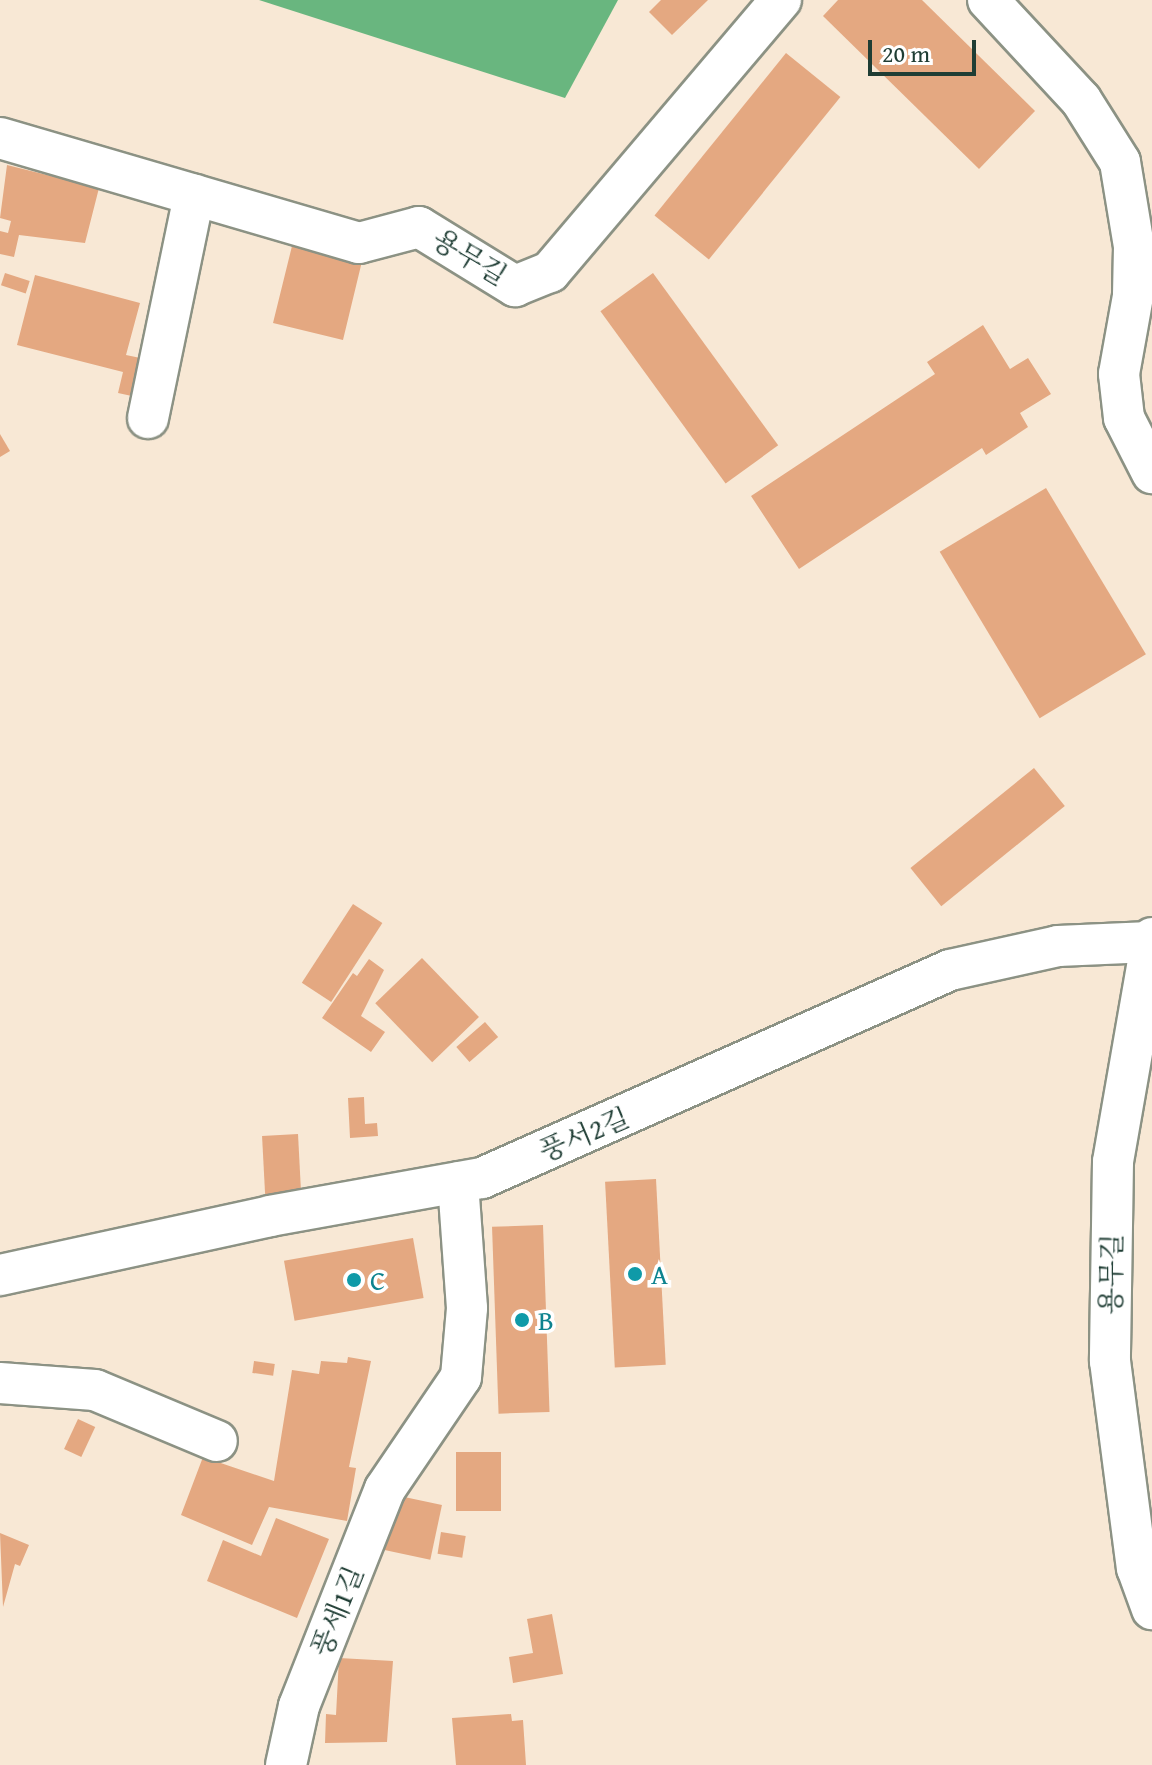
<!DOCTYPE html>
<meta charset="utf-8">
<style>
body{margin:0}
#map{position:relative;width:1152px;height:1765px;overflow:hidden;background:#f8e8d5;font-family:"Gentium Book Plus","Noto Serif KR",serif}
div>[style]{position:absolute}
.forest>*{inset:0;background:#69b67f}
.building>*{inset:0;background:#e4a881;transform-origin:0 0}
.roads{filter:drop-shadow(2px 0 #8c9284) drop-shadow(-2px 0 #8c9284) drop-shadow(0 2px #8c9284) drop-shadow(0 -2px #8c9284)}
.minor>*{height:40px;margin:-20px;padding:0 20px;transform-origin:20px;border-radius:20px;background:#fff}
.dots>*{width:22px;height:22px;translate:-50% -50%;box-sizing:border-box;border:4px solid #fff;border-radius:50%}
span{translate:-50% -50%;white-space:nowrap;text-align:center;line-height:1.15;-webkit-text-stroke:7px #fff;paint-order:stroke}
.street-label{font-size:28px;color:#1f3d34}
.culture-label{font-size:28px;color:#0d838f}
.left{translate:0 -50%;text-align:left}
.scale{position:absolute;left:868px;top:40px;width:108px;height:36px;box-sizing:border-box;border:4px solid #1f3d34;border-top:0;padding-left:10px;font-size:24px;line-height:28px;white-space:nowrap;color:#1f3d34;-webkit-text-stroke:6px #fff;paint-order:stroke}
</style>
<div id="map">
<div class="forest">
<div style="clip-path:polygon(259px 0,618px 0,565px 98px)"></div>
</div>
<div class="building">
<div style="clip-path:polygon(661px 0,708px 0,672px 35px,649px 12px)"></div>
<div style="clip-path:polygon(838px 0,922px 0,1035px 111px,979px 169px,823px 16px)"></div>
<div style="left:786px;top:53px;width:70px;height:209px;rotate:39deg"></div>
<div style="clip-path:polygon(7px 165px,99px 188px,85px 243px,19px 235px,14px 257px,0 254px,0 231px,8px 233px,11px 221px,0 218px)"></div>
<div style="clip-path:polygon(320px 242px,364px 253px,343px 340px,273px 323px,292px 246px,318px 252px)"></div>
<div style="left:5px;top:273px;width:26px;height:13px;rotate:18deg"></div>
<div style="left:653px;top:273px;width:213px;height:65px;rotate:54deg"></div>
<div style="clip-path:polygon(35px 275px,140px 303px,126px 355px,150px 360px,141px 398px,118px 393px,123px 372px,17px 345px)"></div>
<div style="clip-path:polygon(983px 325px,1010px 369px,1028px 358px,1051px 394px,1020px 413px,1028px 427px,986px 455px,982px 448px,799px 569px,751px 496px,935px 374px,927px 362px)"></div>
<div style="clip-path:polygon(0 434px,10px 451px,0 457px)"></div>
<div style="left:1046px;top:488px;width:194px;height:124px;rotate:59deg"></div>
<div style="left:1034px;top:768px;width:49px;height:159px;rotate:51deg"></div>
<div style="left:353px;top:904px;width:35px;height:94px;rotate:33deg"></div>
<div style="left:422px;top:958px;width:82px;height:65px;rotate:46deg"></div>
<div style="clip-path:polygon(369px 959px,384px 970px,361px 1016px,385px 1032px,371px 1052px,322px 1018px,353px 973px,357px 976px)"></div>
<div style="left:485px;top:1022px;width:20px;height:38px;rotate:49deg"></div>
<div style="clip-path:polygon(364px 1097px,365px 1124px,377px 1123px,378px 1136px,350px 1138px,348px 1098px)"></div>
<div style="left:298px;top:1134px;width:61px;height:36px;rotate:87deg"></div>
<div style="left:656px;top:1179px;width:186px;height:51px;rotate:87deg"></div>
<div style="left:543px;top:1225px;width:187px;height:51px;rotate:88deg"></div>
<div style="left:413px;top:1238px;width:61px;height:131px;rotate:80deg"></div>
<div style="clip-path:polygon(348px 1357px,371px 1361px,349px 1467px,356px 1468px,347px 1521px,269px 1507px,252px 1545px,181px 1515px,203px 1457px,274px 1481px,292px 1370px,319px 1374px,321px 1361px,347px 1363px)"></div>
<div style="left:254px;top:1361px;width:21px;height:12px;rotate:8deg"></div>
<div style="left:78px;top:1419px;width:19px;height:33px;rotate:25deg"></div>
<div style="left:456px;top:1452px;width:45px;height:59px"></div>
<div style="left:395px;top:1495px;width:48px;height:56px;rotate:12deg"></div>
<div style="clip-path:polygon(276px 1518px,329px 1539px,297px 1618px,207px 1581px,223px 1540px,261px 1556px)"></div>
<div style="left:441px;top:1532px;width:25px;height:22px;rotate:9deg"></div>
<div style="clip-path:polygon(0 1533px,29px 1545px,20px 1566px,15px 1564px,3px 1607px)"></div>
<div style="clip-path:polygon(552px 1614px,563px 1674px,513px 1683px,509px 1657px,533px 1653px,527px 1619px)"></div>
<div style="clip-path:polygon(339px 1658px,393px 1661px,387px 1742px,325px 1743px,326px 1714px,336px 1715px)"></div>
<div style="clip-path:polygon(511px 1714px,512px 1721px,523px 1720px,526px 1765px,456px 1765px,452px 1718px)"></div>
</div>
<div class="roads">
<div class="minor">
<div style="left:988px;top:0;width:137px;rotate:47.1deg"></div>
<div style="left:1081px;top:100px;width:73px;rotate:57.8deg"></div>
<div style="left:1120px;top:162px;width:86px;rotate:80.6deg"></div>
<div style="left:1134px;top:247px;width:49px;rotate:91.2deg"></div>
<div style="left:1133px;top:296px;width:79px;rotate:100.2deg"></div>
<div style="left:1119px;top:374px;width:44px;rotate:83.5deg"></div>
<div style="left:1124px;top:418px;width:62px;rotate:63deg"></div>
<div style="left:0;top:138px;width:374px;rotate:16.3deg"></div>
<div style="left:359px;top:243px;width:62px;rotate:-14.9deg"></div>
<div style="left:419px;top:227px;width:113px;rotate:31.6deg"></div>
<div style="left:515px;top:286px;width:38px;rotate:-22deg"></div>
<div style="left:550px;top:272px;width:357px;rotate:-49.7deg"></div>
<div style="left:148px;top:418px;width:228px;rotate:-78.3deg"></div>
<div style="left:1152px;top:938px;width:227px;rotate:99.9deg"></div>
<div style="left:1113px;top:1162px;width:199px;rotate:90.9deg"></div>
<div style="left:1110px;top:1361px;width:209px;rotate:82.6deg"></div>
<div style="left:1137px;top:1568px;width:44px;rotate:69.9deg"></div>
<div style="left:0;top:1275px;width:276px;rotate:-12.3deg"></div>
<div style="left:270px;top:1216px;width:215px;rotate:-10.2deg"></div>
<div style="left:482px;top:1178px;width:512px;rotate:-23.96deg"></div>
<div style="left:950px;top:970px;width:111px;rotate:-12.5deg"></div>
<div style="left:1058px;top:946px;width:92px;rotate:-2.5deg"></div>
<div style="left:0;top:1383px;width:95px;rotate:4.2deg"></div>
<div style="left:95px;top:1390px;width:132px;rotate:22.7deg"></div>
<div style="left:286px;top:1765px;width:60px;rotate:-77.6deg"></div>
<div style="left:299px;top:1706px;width:233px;rotate:-68.4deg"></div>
<div style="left:385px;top:1489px;width:135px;rotate:-55.8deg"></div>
<div style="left:461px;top:1377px;width:69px;rotate:-85deg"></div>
<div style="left:467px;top:1308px;width:126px;rotate:-94.1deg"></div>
</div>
</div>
<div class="dots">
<div style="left:635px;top:1274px;background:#0f9aa8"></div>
<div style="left:354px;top:1280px;background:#0f9aa8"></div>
<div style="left:522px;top:1320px;background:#0f9aa8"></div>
</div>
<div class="street-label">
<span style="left:470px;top:257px;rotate:31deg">용무길</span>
<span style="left:584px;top:1134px;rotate:-23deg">풍서2길</span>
<span style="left:1111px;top:1274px;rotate:-89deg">용무길</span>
<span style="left:337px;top:1611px;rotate:-68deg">풍세1길</span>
</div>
<div class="culture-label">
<span class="left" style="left:651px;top:1274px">A</span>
<span class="left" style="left:370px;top:1280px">C</span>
<span class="left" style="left:538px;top:1320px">B</span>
</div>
<div class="scale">20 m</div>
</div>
